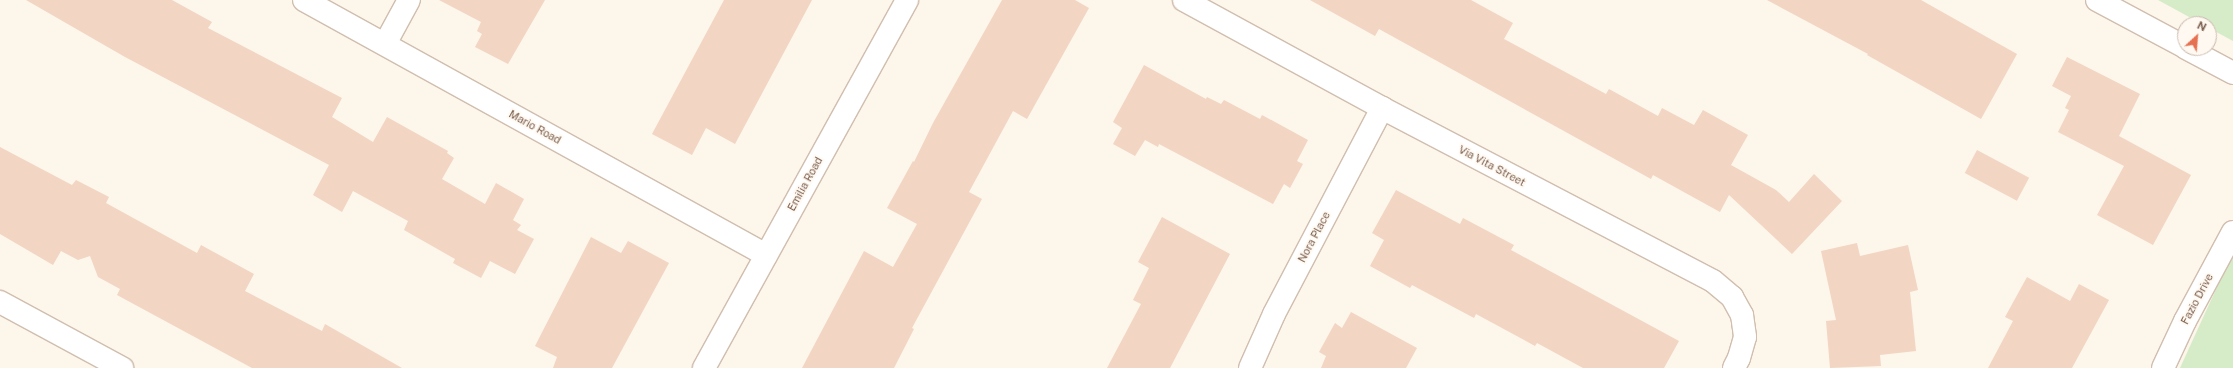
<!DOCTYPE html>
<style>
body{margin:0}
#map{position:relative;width:2233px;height:368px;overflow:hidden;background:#fdf6ea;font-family:"Public Sans",sans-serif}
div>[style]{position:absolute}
.green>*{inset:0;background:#d6ebc8}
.building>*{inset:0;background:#f2d5c2;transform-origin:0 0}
.roads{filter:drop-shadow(1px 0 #d0beaf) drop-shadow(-1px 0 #d0beaf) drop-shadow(0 1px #d0beaf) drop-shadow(0 -1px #d0beaf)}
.street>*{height:22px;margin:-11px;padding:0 11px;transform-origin:11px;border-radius:11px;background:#fff}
span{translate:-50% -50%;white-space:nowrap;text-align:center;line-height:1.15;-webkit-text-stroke:3.5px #fff9f1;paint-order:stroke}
.street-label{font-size:11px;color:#795c4d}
.north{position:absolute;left:2177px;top:16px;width:40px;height:40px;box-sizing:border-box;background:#fff9f1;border:1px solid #c9baaf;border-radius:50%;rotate:26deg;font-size:11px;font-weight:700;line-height:16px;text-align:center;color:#795c4d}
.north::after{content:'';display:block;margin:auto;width:14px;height:18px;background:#e67150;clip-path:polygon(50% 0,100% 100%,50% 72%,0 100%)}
</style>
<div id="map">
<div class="green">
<div style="clip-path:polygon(2158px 0,2233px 0,2233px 41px,2209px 28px,2209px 24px,2202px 24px)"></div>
<div style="clip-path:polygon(2233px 252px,2233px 368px,2180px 368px)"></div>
</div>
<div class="building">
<div style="clip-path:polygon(26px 0,172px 0,212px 22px,208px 28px,342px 98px,332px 117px,373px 142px,387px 117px,448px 151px,447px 153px,454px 158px,442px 179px,485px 204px,496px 183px,524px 199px,513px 220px,521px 225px,517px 230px,534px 239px,515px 274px,490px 261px,481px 278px,453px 263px,455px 259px,404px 230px,408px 221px,353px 191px,342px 212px,313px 195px,329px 165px,125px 57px)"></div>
<div style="clip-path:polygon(439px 0,545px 0,508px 64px,475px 47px,482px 34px,477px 31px,481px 22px)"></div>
<div style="clip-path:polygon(724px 0,812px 0,735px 144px,706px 128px,692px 155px,652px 134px)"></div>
<div style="clip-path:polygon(1002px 0,1075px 0,1089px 8px,1027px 119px,1013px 111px,969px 192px,982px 199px,912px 328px,914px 329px,894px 368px,802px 368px,864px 251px,893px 267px,917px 224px,887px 208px,913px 161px,914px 162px,933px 123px)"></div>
<div style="clip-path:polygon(1310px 0,1471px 0,1513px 23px,1504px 39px,1606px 94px,1609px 89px,1658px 116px,1662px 108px,1694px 125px,1703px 110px,1748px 135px,1731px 165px,1776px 190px,1789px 202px,1814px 174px,1842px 201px,1792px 254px,1729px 195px,1720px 212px,1653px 175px,1651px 179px,1379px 29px,1375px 36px)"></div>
<div style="clip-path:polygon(1767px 0,1921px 0,2017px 54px,1981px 119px,1867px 55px,1868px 54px)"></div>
<div style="clip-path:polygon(2067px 57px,2140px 94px,2119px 136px,2191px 175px,2153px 245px,2097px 215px,2124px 166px,2058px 132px,2069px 110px,2065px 108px,2071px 96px,2052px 86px)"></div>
<div style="clip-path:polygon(1144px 65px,1206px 99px,1207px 97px,1221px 104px,1224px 100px,1260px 119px,1262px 115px,1308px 140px,1297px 161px,1303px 164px,1290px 188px,1284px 184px,1273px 204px,1159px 144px,1158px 147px,1145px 140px,1135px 156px,1113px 144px,1122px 128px,1113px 122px)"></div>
<div style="clip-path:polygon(0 147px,72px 185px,76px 180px,109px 197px,106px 203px,197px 253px,201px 245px,254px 274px,245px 291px,322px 331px,325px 324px,402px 368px,252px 368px,117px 295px,120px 289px,98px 277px,90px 256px,78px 260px,61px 251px,53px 265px,0 234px)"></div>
<div style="left:1977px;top:150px;width:59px;height:26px;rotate:28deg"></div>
<div style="clip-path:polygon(1396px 190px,1460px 224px,1463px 218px,1514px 245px,1511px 250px,1679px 341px,1664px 368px,1583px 368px,1537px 343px,1535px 346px,1476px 314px,1474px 318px,1412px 285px,1410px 288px,1370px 266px,1384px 240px,1372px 233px)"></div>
<div style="clip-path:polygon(1162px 217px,1230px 254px,1170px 368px,1107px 368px,1141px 304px,1133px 300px,1149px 268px,1138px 262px)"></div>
<div style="clip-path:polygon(591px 237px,621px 253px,628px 241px,669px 263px,612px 368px,553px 368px,557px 357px,535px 346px)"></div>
<div style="clip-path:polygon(1857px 243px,1860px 256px,1908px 245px,1918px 290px,1910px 292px,1916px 351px,1880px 355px,1881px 366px,1830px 368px,1826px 321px,1836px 320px,1821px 251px)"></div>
<div style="clip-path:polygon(2027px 277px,2070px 301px,2079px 284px,2109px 300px,2072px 368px,1988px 368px,2013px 321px,2005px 317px)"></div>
<div style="clip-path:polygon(1351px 312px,1417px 348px,1406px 368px,1321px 368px,1326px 356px,1319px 352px,1335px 323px,1342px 328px)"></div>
</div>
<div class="roads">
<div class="street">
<div style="left:304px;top:0;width:528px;rotate:28.9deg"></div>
<div style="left:1184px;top:0;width:226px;rotate:28.6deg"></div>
<div style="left:1382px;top:108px;width:373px;rotate:27.6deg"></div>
<div style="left:1713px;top:281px;width:25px;rotate:40deg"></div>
<div style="left:1732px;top:297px;width:21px;rotate:61deg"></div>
<div style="left:1742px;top:315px;width:22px;rotate:82deg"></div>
<div style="left:1745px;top:337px;width:22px;rotate:106deg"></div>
<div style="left:1739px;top:358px;width:11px;rotate:117deg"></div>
<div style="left:2097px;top:0;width:100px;rotate:28.1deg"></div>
<div style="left:385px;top:44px;width:50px;rotate:-61.4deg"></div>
<div style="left:2186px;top:48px;width:53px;rotate:28deg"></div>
<div style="left:0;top:302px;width:139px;rotate:28.4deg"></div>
<div style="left:704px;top:368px;width:420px;rotate:-61.1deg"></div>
<div style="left:1250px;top:368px;width:59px;rotate:-66deg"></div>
<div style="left:1274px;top:314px;width:233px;rotate:-62.3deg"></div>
<div style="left:2163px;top:368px;width:52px;rotate:-64.9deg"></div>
<div style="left:2185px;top:321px;width:101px;rotate:-61.7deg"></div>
</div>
</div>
<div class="street-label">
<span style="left:535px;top:127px;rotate:29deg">Mario Road</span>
<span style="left:1492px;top:166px;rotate:28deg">Via Vita Street</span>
<span style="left:805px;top:184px;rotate:-61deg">Emilia Road</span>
<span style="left:1314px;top:237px;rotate:-62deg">Nora Place</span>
<span style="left:2197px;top:299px;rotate:-62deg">Fazio Drive</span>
</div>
<div class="north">N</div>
</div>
